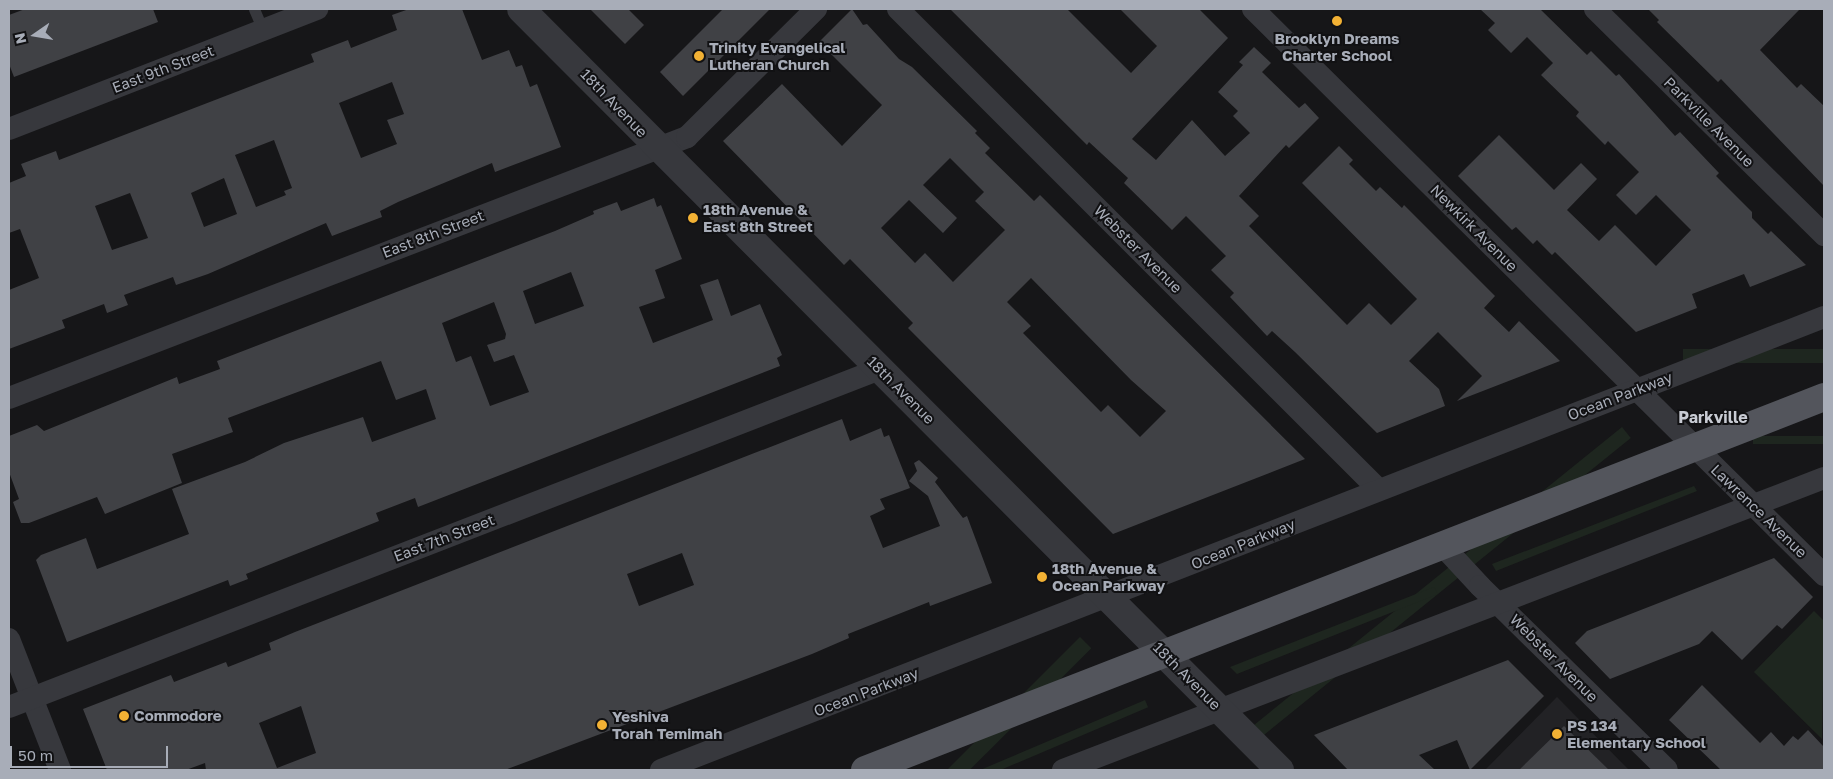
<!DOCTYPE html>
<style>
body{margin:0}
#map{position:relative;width:1833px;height:779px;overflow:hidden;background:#161618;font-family:"Golos Text",sans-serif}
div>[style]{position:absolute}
.built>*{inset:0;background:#222225}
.green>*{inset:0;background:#1e261f;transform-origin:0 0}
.building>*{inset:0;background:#404145}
.service>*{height:11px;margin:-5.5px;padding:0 5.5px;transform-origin:5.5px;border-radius:5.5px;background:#37383d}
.minor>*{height:22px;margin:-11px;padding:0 11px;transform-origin:11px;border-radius:11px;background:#37383d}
.tertiary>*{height:28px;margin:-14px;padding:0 14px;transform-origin:14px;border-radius:14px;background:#37383d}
.primary>*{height:28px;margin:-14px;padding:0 14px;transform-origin:14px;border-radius:14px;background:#53555c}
.dots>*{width:14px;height:14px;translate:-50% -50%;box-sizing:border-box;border:2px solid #111113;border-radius:50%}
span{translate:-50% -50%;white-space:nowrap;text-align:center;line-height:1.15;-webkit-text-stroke:4px #111113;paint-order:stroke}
.poi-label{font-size:15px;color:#a8adb8;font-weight:700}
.left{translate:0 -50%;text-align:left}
.street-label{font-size:15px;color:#a8adb8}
.neighbourhood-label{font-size:16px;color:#c9ccd4;font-weight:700}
.frame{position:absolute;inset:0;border:10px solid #a8adb8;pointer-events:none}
.north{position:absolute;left:10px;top:10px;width:50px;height:50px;-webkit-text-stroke:4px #111113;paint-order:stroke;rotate:257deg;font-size:14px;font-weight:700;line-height:20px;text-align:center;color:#a8adb8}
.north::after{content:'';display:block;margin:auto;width:18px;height:22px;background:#a8adb8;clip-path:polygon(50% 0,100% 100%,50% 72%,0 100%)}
.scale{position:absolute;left:10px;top:746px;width:158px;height:22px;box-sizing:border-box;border:2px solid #a8adb8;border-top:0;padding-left:6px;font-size:15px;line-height:18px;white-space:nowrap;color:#a8adb8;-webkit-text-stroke:4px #111113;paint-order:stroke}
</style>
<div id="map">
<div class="built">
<div style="clip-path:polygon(1557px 697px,1629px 770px,1485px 770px)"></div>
</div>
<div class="green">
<div style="left:1824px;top:349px;width:14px;height:141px;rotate:90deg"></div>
<div style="left:1622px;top:427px;width:14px;height:483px;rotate:51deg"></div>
<div style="left:1824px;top:436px;width:8px;height:71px;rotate:90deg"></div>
<div style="clip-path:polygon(1694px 486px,1697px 491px,1496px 571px,1492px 564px)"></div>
<div style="clip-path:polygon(1434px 587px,1438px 594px,1237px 674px,1230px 667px)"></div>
<div style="clip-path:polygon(1814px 611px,1824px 621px,1822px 739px,1754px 672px)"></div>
<div style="left:1080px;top:637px;width:16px;height:367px;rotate:45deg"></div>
<div style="left:1145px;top:700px;width:8px;height:195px;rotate:67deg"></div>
</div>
<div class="building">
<div style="clip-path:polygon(25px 9px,153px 9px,158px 22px,14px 77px,9px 64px,9px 15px)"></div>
<div style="clip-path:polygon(evenodd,409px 9px,462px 9px,482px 60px,509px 50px,516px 67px,522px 65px,530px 87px,537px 84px,561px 147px,495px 172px,492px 163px,398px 202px,380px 211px,382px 217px,332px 236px,326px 223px,208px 274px,176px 285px,173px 277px,124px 295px,128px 305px,107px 313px,104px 304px,62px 320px,65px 328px,9px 349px,9px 290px,39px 278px,20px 229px,9px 233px,9px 183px,26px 176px,21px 164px,56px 151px,59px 160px,314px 62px,311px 54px,348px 40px,351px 48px,397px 30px,392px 15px,409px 9px,392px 82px,404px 114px,387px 120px,397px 144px,361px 158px,339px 103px,392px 82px,409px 9px,274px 140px,292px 188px,284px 191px,286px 195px,256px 207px,235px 155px,274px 140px,409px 9px,224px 178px,237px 214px,204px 227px,191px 193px,224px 178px,409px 9px,130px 193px,148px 238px,112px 250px,95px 206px,130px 193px)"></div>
<div style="clip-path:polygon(590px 9px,628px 9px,644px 25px,625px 44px)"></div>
<div style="clip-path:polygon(723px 9px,770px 9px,683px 96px,660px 72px)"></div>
<div style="clip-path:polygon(evenodd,852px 9px,863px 25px,867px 24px,899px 59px,912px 67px,977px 131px,975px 133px,990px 148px,985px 153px,1034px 201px,1040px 195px,1305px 459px,1113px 534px,908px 328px,913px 323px,850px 259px,844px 265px,723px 141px,782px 84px,842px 146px,882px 105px,819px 42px,852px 9px,950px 158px,984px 192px,975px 201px,1005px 230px,953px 282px,925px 253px,915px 263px,881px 228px,909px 200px,943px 233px,957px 218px,923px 185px,950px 158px,852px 9px,1031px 278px,1131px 380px,1166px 411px,1140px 437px,1108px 405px,1101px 412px,1023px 333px,1031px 326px,1007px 302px,1031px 278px)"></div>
<div style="clip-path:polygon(950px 9px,1067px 9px,1131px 73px,1157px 46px,1120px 9px,1199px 9px,1228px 38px,1132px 139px,1156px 160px,1192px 120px,1225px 156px,1250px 133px,1233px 116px,1238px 111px,1218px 92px,1243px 65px,1239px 62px,1254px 47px,1271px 63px,1262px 72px,1299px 108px,1305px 103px,1319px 118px,1289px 148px,1286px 145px,1239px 196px,1259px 216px,1249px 226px,1347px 325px,1369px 303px,1391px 325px,1417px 299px,1302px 183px,1339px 146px,1353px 160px,1349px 164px,1376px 191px,1380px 187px,1402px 208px,1404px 205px,1495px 296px,1484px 308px,1509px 332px,1519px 321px,1560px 361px,1457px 401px,1482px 376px,1438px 332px,1409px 361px,1439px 389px,1445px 406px,1377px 433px,1295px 352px,1272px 331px,1267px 336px,1230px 297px,1234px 293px,1211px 270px,1226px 256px,1186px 216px,1172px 230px,1124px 183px,1128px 178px,1089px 142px,1087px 145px)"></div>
<div style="clip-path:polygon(1480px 9px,1540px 9px,1587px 55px,1591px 51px,1616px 76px,1619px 74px,1675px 136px,1680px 132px,1719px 173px,1716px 176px,1752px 212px,1752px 218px,1768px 234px,1771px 231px,1806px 265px,1750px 287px,1744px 274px,1692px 294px,1697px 308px,1636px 332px,1555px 252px,1552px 255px,1537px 240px,1533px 244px,1516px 227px,1512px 230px,1458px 176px,1499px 135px,1554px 190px,1581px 163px,1597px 179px,1567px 210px,1599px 241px,1615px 225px,1656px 266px,1691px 230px,1656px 195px,1636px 215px,1616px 195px,1639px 172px,1608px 141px,1605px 145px,1576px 116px,1579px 112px,1541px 75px,1553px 63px,1527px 37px,1511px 53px,1488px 30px,1495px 23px)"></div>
<div style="clip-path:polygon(1648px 9px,1800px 9px,1760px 50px,1797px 88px,1801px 84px,1824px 106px,1824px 186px,1721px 79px,1718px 82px,1657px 22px,1659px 20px)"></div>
<div style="clip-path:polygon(evenodd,654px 198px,657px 207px,661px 205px,682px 259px,655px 270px,665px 298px,639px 307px,653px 343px,713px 320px,700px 285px,718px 279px,731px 316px,760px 304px,782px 355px,777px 358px,780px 366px,418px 507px,415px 498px,376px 513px,379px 521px,246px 574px,248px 579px,230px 586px,228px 580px,67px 642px,36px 560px,41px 555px,86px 538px,97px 569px,189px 534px,172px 489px,245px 462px,284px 443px,363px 417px,372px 442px,436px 419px,426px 389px,396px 400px,381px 361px,228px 418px,233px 432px,172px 454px,182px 483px,105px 514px,97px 497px,29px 523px,21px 523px,13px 502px,19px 499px,9px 472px,9px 436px,37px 425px,44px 431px,177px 377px,179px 384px,220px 369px,217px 361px,555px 231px,594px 214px,593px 211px,617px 202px,621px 211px,654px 198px,571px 272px,584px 306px,535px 324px,523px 291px,571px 272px,654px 198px,494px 302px,506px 334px,505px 339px,487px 345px,494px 362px,514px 355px,529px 392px,490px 406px,471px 356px,456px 362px,442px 323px,494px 302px)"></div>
<div style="clip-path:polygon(evenodd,842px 419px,850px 441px,881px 428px,884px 437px,889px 435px,910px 488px,880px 499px,885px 509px,870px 516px,883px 548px,940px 526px,928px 496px,909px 481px,917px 471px,914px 463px,919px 460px,938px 478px,935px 482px,963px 518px,967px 516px,992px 583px,930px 606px,929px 602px,848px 634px,849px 638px,812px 654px,505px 770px,206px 770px,205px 763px,186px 770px,107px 770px,83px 709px,171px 675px,174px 682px,226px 662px,228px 667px,271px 650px,269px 643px,295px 632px,842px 419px,682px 553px,694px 585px,639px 606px,627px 574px,682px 553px,842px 419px,301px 706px,316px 753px,277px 768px,259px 723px,301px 706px)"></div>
<div style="clip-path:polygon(1774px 558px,1813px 597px,1782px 629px,1777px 625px,1742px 660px,1712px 631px,1699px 644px,1610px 679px,1575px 643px,1587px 631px)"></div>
<div style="clip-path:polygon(1508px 660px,1544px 696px,1470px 770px,1457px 740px,1419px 755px,1435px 770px,1348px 770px,1314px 735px)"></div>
<div style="clip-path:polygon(1702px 685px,1760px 743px,1771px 732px,1784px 746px,1793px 736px,1798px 740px,1808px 730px,1824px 747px,1824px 770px,1721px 770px,1669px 720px)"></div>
<div style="clip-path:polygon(1564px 726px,1609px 770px,1519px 770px)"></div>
</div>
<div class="service">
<div style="left:254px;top:9px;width:23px;rotate:67deg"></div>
</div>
<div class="minor">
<div style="left:898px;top:9px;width:680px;rotate:45deg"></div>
<div style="left:1253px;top:9px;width:804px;rotate:44.75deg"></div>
<div style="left:1595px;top:9px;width:322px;rotate:44.6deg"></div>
<div style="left:9px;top:129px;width:331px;rotate:-21.3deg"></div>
<div style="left:9px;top:398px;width:727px;rotate:-21.05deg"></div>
<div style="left:687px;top:137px;width:182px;rotate:-44.8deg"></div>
<div style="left:1442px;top:545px;width:56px;rotate:47.2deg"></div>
<div style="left:1480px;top:586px;width:262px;rotate:44.5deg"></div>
<div style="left:9px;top:639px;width:141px;rotate:68.7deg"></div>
<div style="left:9px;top:707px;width:934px;rotate:-21.21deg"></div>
<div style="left:661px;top:770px;width:1248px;rotate:-21.28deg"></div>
<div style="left:1063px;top:770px;width:815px;rotate:-20.99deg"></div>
</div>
<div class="tertiary">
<div style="left:521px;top:9px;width:1075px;rotate:45.08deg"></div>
</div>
<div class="primary">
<div style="left:865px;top:770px;width:1029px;rotate:-21.25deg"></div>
</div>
<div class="dots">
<div style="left:1337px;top:21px;background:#f2b134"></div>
<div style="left:699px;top:56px;background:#f2b134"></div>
<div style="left:693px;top:218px;background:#f2b134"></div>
<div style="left:1042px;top:577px;background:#f2b134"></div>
<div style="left:124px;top:716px;background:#f2b134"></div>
<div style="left:602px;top:725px;background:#f2b134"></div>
<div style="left:1557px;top:734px;background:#f2b134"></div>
</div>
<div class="poi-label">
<span style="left:1337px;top:47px">Brooklyn Dreams<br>Charter School</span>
<span class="left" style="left:709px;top:56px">Trinity Evangelical<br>Lutheran Church</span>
<span class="left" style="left:703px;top:218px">18th Avenue &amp;<br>East 8th Street</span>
<span class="left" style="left:1052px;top:577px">18th Avenue &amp;<br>Ocean Parkway</span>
<span class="left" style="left:134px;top:716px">Commodore</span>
<span class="left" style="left:612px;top:725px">Yeshiva<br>Torah Temimah</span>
<span class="left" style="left:1567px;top:734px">PS 134<br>Elementary School</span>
</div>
<div class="street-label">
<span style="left:163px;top:69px;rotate:-21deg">East 9th Street</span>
<span style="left:614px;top:103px;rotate:46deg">18th Avenue</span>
<span style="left:1709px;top:122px;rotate:45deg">Parkville Avenue</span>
<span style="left:1474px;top:228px;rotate:45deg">Newkirk Avenue</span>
<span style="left:433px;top:234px;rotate:-21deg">East 8th Street</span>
<span style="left:1138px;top:249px;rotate:45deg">Webster Avenue</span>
<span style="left:901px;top:390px;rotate:45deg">18th Avenue</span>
<span style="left:1620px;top:396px;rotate:-21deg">Ocean Parkway</span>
<span style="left:1759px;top:511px;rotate:44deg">Lawrence Avenue</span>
<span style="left:444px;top:538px;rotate:-21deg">East 7th Street</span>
<span style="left:1243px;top:544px;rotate:-22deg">Ocean Parkway</span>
<span style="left:1554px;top:658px;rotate:45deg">Webster Avenue</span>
<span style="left:1187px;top:676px;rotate:45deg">18th Avenue</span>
<span style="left:866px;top:692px;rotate:-21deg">Ocean Parkway</span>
</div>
<div class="neighbourhood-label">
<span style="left:1713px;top:417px">Parkville</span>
</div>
<div class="frame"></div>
<div class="north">N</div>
<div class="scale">50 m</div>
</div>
